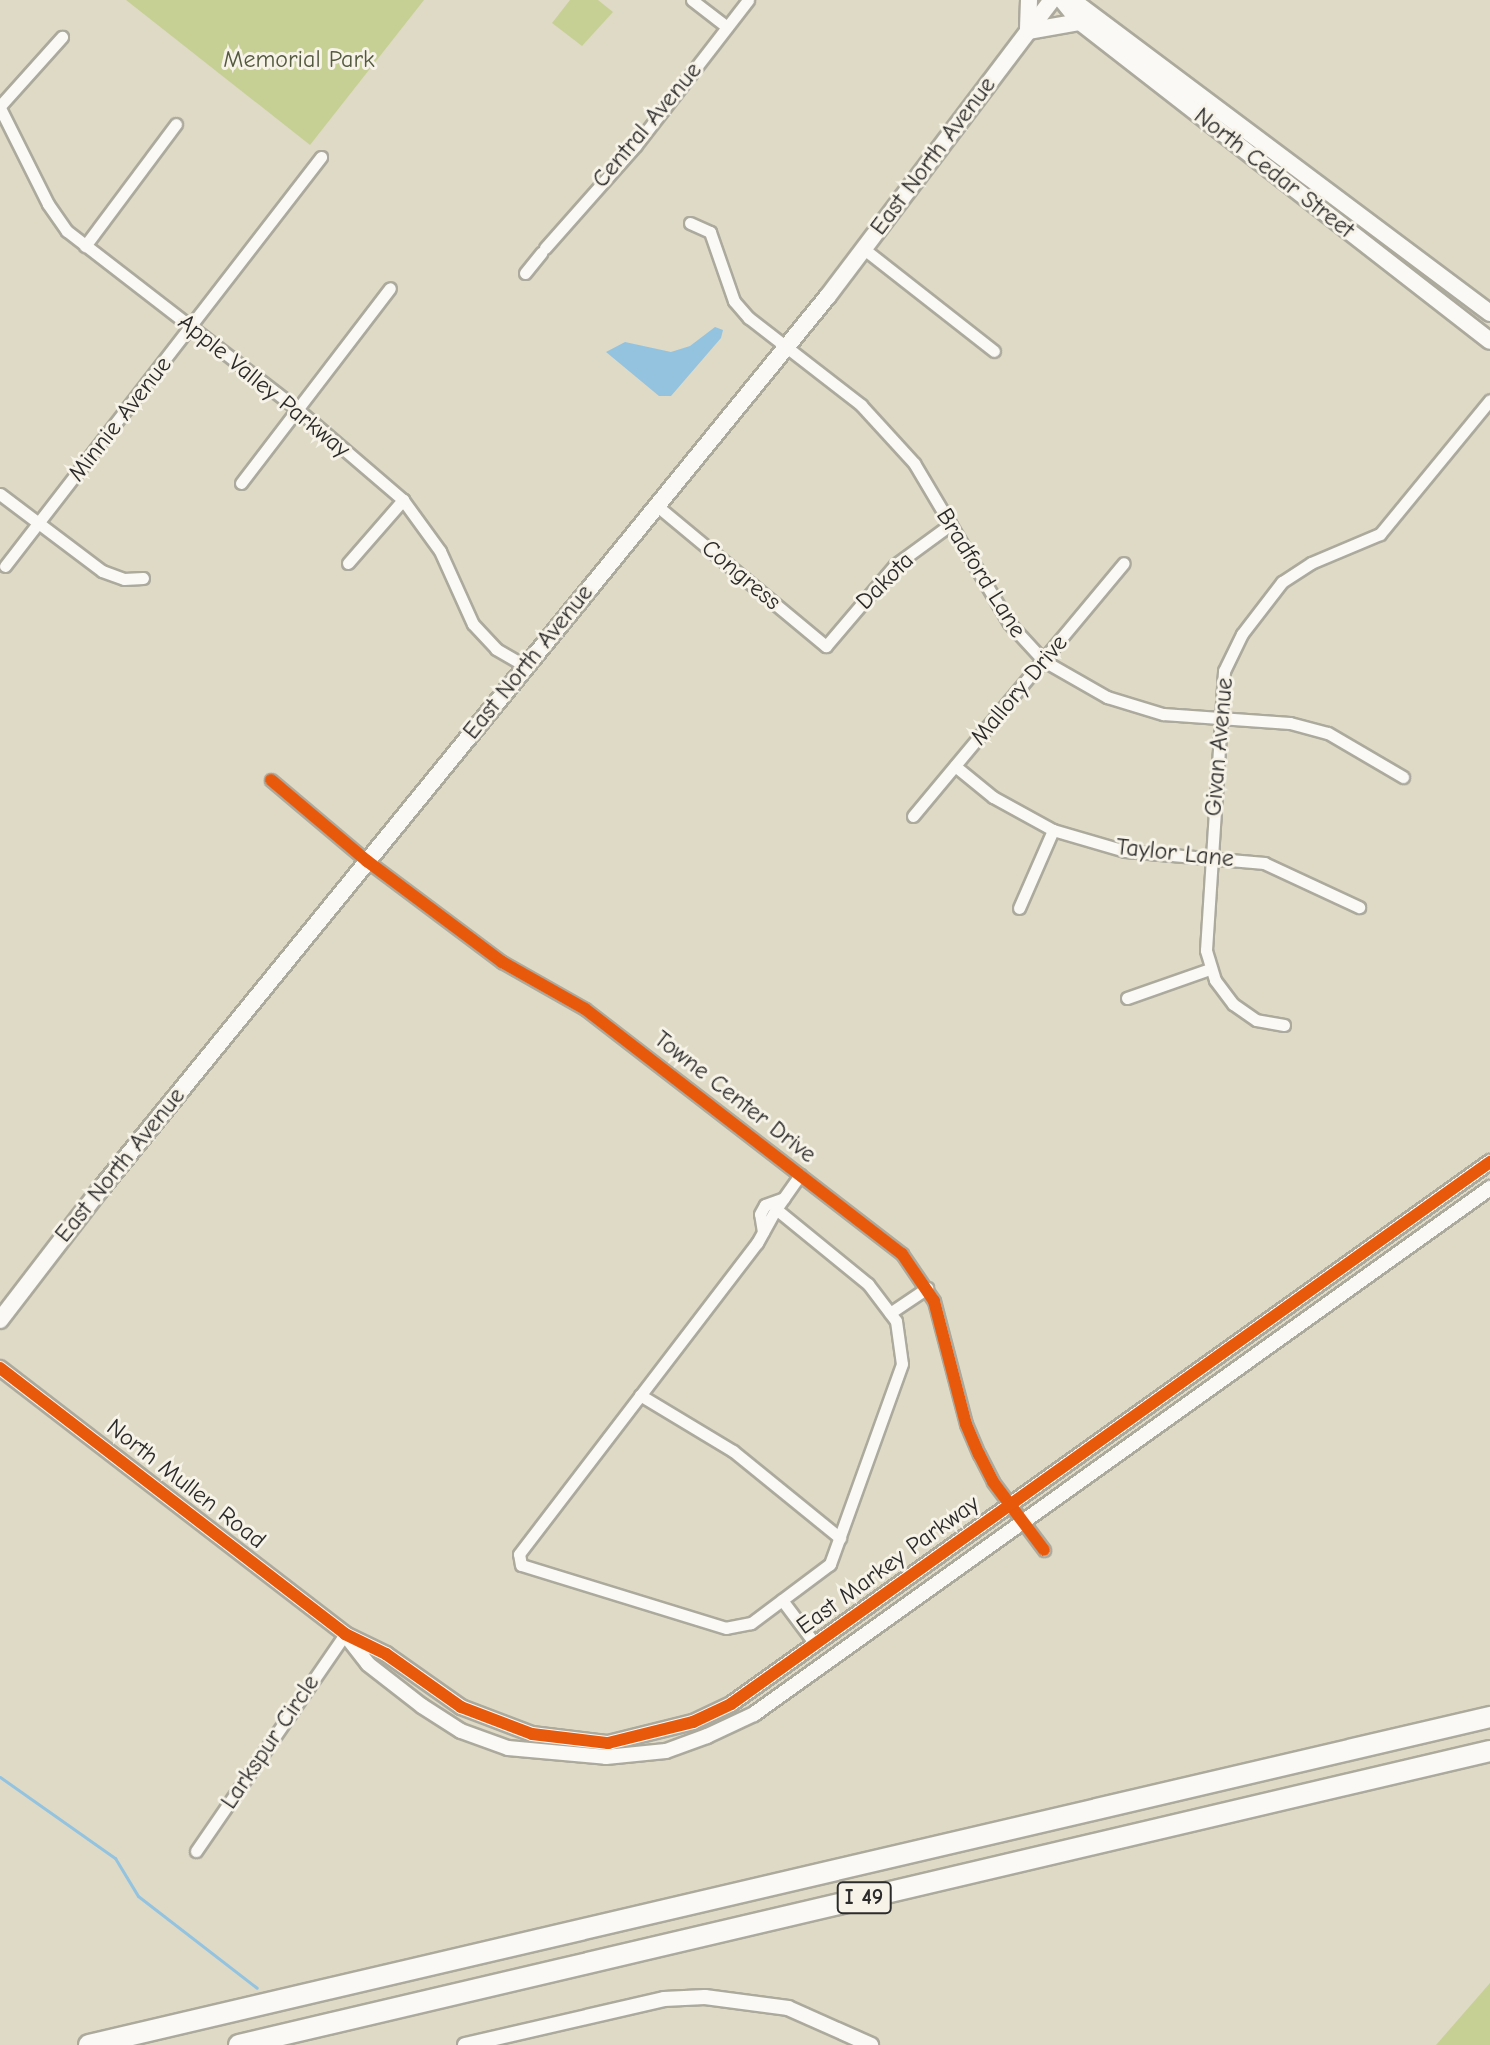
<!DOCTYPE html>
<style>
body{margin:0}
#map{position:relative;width:1490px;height:2045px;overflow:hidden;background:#dedac6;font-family:"Comic Neue",sans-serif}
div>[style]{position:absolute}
.green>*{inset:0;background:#c7d094}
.water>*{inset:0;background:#94c3e0}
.stream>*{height:3px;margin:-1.5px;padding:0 1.5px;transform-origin:1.5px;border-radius:1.5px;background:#94c3e0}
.roads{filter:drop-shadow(2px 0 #aca99d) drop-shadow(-2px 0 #aca99d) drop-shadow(0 2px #aca99d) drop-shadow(0 -2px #aca99d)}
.minor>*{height:11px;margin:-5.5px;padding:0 5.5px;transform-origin:5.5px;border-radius:5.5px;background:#faf9f6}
.tertiary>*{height:14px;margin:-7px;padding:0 7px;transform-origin:7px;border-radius:7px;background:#faf9f6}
.secondary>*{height:16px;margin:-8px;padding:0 8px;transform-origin:8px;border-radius:8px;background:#faf9f6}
.motorway>*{height:20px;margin:-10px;padding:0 10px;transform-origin:10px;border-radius:10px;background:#faf9f6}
.cycleway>*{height:12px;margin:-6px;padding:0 6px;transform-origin:6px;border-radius:6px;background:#e8590c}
span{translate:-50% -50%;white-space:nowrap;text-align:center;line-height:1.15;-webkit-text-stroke:6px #f7f3e8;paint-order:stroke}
.shield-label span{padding:2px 6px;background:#f7f3e8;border:2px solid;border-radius:6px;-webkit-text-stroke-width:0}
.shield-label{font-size:22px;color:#2b2b2b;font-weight:700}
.park-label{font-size:24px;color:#545a3e}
.street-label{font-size:24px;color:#2b2b2b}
</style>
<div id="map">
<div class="green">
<div style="clip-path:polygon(126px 0,424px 0,310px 145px)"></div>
<div style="clip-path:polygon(570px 0,598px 0,613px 12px,582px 46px,552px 23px)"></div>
<div style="clip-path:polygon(1490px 1983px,1490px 2045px,1436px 2045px)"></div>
</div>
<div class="water">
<div style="clip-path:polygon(715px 327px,723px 330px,721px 338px,671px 396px,659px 396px,606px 352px,625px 342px,671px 352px,690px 346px)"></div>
</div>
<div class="stream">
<div style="left:0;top:1777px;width:141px;rotate:35.2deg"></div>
<div style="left:115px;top:1858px;width:44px;rotate:58.8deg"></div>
<div style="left:138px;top:1896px;width:150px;rotate:37.7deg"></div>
</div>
<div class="roads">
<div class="minor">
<div style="left:692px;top:0;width:44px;rotate:37.6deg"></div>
<div style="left:0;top:106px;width:93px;rotate:-48.1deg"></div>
<div style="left:0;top:108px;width:107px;rotate:63.4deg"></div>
<div style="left:48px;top:204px;width:33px;rotate:55deg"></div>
<div style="left:67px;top:231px;width:291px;rotate:37.7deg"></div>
<div style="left:297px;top:409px;width:140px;rotate:40.6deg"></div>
<div style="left:403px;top:500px;width:63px;rotate:54deg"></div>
<div style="left:440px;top:551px;width:80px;rotate:65.7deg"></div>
<div style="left:473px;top:624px;width:34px;rotate:47deg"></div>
<div style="left:496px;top:649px;width:34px;rotate:30deg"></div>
<div style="left:690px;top:223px;width:22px;rotate:24deg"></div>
<div style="left:710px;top:232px;width:73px;rotate:70.8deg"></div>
<div style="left:734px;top:301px;width:23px;rotate:49deg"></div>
<div style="left:749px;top:318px;width:142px;rotate:37.8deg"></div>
<div style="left:861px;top:405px;width:79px;rotate:47.6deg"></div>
<div style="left:914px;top:463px;width:186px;rotate:59.3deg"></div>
<div style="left:1009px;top:623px;width:52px;rotate:47.4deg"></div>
<div style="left:1044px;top:661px;width:73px;rotate:29.7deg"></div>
<div style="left:1107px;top:697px;width:59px;rotate:16.9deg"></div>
<div style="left:1163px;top:714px;width:127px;rotate:4.1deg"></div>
<div style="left:1290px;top:723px;width:39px;rotate:15deg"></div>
<div style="left:1328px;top:733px;width:87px;rotate:30.4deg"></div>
<div style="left:85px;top:246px;width:152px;rotate:-53.3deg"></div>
<div style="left:545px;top:248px;width:137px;rotate:-48.5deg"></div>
<div style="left:636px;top:145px;width:183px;rotate:-52.3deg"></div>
<div style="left:864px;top:249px;width:165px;rotate:38.1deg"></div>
<div style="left:525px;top:273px;width:26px;rotate:-51deg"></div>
<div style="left:241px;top:483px;width:245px;rotate:-52.6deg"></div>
<div style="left:0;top:494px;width:128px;rotate:37deg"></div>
<div style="left:102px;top:571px;width:23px;rotate:20deg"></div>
<div style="left:124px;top:579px;width:19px;rotate:-3deg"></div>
<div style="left:656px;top:505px;width:221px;rotate:39.7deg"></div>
<div style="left:826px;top:646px;width:106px;rotate:-49.6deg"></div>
<div style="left:895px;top:565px;width:69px;rotate:-36.2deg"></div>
<div style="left:348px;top:563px;width:84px;rotate:-48.9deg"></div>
<div style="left:5px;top:566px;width:517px;rotate:-52.31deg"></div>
<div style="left:955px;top:766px;width:49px;rotate:39.2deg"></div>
<div style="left:993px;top:797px;width:68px;rotate:28.8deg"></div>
<div style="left:1053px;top:830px;width:75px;rotate:16.3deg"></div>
<div style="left:1125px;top:851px;width:140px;rotate:4.9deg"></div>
<div style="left:1264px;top:863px;width:105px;rotate:24.9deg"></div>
<div style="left:271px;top:780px;width:126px;rotate:40.2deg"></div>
<div style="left:367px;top:861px;width:169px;rotate:36.8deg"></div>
<div style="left:502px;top:962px;width:95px;rotate:29.5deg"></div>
<div style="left:585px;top:1009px;width:401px;rotate:37.7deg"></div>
<div style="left:902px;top:1254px;width:57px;rotate:55.8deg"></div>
<div style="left:934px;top:1301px;width:127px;rotate:75.4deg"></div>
<div style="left:966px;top:1424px;width:33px;rotate:67deg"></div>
<div style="left:979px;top:1454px;width:31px;rotate:63deg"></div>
<div style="left:993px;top:1482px;width:85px;rotate:53.1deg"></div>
<div style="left:913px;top:816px;width:329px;rotate:-50.2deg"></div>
<div style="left:1019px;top:908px;width:85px;rotate:-66.4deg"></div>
<div style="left:1127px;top:998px;width:88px;rotate:-19.3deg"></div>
<div style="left:1284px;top:1025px;width:28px;rotate:-170deg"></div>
<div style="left:1256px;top:1020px;width:28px;rotate:-145deg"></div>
<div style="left:1233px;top:1004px;width:30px;rotate:-127deg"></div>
<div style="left:1215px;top:980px;width:31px;rotate:-107deg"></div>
<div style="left:1206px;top:950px;width:280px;rotate:-86.3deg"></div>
<div style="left:1224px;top:671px;width:41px;rotate:-64.1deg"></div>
<div style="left:1242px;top:634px;width:66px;rotate:-52.4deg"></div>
<div style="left:1282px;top:582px;width:35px;rotate:-33deg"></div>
<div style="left:1311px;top:563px;width:75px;rotate:-22.8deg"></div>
<div style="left:1380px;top:534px;width:173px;rotate:-50.6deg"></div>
<div style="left:776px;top:1209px;width:119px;rotate:39.2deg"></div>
<div style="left:868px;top:1284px;width:46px;rotate:52.9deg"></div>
<div style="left:896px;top:1321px;width:43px;rotate:82.1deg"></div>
<div style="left:902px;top:1364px;width:213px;rotate:109.8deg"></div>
<div style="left:830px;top:1564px;width:99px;rotate:143.2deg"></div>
<div style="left:751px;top:1623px;width:25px;rotate:169deg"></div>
<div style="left:726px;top:1628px;width:214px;rotate:-162.9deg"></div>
<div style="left:521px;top:1565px;width:11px;rotate:-100deg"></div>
<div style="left:519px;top:1554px;width:392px;rotate:-52.6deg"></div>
<div style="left:757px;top:1243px;width:39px;rotate:-61deg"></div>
<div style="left:776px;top:1209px;width:42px;rotate:-54.8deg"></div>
<div style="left:763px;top:1232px;width:18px;rotate:-99deg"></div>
<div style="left:760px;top:1214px;width:10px;rotate:-61deg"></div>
<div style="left:765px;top:1205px;width:20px;rotate:-20deg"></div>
<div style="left:890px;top:1313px;width:45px;rotate:-34deg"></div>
<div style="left:640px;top:1395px;width:109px;rotate:31.1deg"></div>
<div style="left:733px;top:1451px;width:138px;rotate:39.1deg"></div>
<div style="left:782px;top:1600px;width:55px;rotate:53.1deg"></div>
<div style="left:196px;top:1851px;width:263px;rotate:-55.5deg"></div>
</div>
<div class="tertiary">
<div style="left:0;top:1368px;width:436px;rotate:37.6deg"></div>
<div style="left:345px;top:1634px;width:46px;rotate:26deg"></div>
<div style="left:386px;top:1654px;width:92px;rotate:35.2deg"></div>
<div style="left:461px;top:1707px;width:76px;rotate:20.8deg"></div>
<div style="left:532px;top:1734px;width:77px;rotate:6.8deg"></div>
<div style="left:608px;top:1743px;width:88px;rotate:-13.9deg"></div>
<div style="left:693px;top:1722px;width:42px;rotate:-25.3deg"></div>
<div style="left:731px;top:1704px;width:933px;rotate:-35.53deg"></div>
<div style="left:347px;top:1637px;width:34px;rotate:52deg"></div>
<div style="left:368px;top:1664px;width:68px;rotate:37.9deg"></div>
<div style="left:422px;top:1706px;width:46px;rotate:32.7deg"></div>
<div style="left:461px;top:1731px;width:50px;rotate:19.9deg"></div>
<div style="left:508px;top:1748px;width:98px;rotate:5.2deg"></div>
<div style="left:606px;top:1757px;width:60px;rotate:-5.7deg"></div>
<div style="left:666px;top:1751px;width:44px;rotate:-20.1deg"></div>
<div style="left:707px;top:1736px;width:52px;rotate:-25.1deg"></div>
<div style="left:754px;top:1714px;width:905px;rotate:-35.55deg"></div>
<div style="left:465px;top:2045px;width:204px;rotate:-13deg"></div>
<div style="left:664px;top:1999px;width:41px;rotate:-2.8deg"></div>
<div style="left:705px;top:1997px;width:84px;rotate:7.5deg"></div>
<div style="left:788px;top:2008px;width:91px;rotate:24deg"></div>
</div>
<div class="secondary">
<div style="left:1029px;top:0;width:31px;rotate:92deg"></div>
<div style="left:1028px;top:31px;width:53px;rotate:-9.8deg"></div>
<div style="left:1062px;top:0;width:28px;rotate:51deg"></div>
<div style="left:1080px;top:22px;width:519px;rotate:37.88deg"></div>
<div style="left:1072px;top:0;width:522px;rotate:36.83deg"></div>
<div style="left:0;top:1320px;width:163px;rotate:-52.5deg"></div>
<div style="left:99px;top:1191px;width:1154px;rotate:-50.84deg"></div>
<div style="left:828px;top:296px;width:371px;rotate:-52.9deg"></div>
</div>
<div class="motorway">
<div style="left:89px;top:2045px;width:1439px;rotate:-13.18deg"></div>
<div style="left:239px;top:2045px;width:1285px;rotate:-13.23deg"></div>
</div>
</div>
<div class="cycleway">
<div style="left:271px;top:780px;width:126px;rotate:40.2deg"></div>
<div style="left:367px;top:861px;width:169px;rotate:36.8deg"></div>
<div style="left:502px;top:962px;width:95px;rotate:29.5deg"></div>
<div style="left:585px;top:1009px;width:401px;rotate:37.7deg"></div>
<div style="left:902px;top:1254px;width:57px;rotate:55.8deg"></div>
<div style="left:934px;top:1301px;width:127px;rotate:75.4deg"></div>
<div style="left:966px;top:1424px;width:33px;rotate:67deg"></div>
<div style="left:979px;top:1454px;width:31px;rotate:63deg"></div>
<div style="left:993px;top:1482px;width:85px;rotate:53.1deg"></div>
<div style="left:0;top:1368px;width:436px;rotate:37.6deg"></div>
<div style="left:345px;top:1634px;width:46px;rotate:26deg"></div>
<div style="left:386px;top:1654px;width:92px;rotate:35.2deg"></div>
<div style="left:461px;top:1707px;width:76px;rotate:20.8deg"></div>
<div style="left:532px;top:1734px;width:77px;rotate:6.8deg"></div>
<div style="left:608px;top:1743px;width:88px;rotate:-13.9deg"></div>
<div style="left:693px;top:1722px;width:42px;rotate:-25.3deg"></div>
<div style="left:731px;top:1704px;width:933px;rotate:-35.53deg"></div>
</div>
<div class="shield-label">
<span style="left:864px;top:1898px">I 49</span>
</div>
<div class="park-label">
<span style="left:299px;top:60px">Memorial Park</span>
</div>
<div class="street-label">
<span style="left:647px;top:125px;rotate:-50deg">Central Avenue</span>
<span style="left:933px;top:156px;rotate:-53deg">East North Avenue</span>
<span style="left:1274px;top:173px;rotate:38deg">North Cedar Street</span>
<span style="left:264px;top:386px;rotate:39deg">Apple Valley Parkway</span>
<span style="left:120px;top:419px;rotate:-52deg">Minnie Avenue</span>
<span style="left:981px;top:573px;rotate:58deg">Bradford Lane</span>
<span style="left:741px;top:575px;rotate:40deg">Congress</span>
<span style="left:885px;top:581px;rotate:-45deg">Dakota</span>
<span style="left:528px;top:662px;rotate:-51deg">East North Avenue</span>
<span style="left:1019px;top:690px;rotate:-50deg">Mallory Drive</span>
<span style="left:1219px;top:747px;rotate:-85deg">Givan Avenue</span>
<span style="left:1175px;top:853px;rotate:6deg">Taylor Lane</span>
<span style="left:735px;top:1097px;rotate:38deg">Towne Center Drive</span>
<span style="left:120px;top:1165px;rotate:-51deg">East North Avenue</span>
<span style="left:186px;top:1484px;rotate:38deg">North Mullen Road</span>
<span style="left:888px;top:1565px;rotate:-36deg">East Markey Parkway</span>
<span style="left:270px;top:1742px;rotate:-56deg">Larkspur Circle</span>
</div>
</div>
